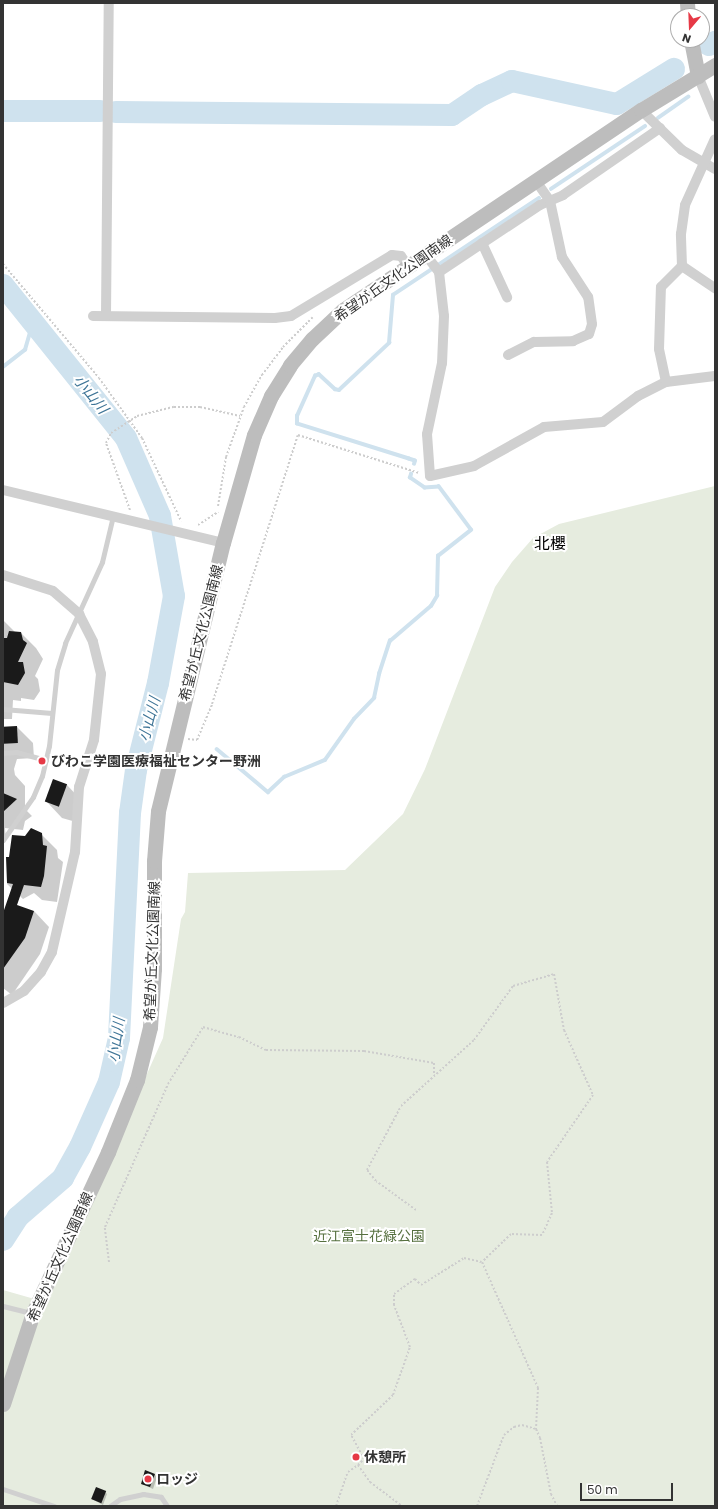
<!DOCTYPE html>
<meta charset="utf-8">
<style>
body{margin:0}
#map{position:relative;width:718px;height:1509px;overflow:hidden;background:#fff;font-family:Poppins,"Noto Sans JP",sans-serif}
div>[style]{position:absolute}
.green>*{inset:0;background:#e6ecdf}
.shadow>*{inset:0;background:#0003}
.stream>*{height:3.5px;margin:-1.75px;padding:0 1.75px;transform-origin:1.75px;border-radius:1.75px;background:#cfe2ee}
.river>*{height:22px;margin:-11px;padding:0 11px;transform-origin:11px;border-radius:11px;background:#cfe2ee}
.building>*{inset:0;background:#1a1a1a;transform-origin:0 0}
.path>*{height:2px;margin-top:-1px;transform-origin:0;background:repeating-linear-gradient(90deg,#cdcdcd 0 2px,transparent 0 4px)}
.lane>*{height:5px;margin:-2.5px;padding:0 2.5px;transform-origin:2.5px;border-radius:2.5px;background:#d0d0d0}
.street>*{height:10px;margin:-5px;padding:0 5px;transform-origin:5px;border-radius:5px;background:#d0d0d0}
.secondary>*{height:15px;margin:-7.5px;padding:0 7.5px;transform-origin:7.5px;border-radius:7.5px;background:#bdbdbd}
.dots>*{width:11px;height:11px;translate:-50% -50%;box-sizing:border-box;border:2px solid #fff;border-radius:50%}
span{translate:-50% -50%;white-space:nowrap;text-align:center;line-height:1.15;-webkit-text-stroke:4px #fff;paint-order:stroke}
.street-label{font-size:14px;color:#333}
.poi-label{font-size:14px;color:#333;font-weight:700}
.left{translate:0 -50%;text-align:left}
.park-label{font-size:14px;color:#56703f}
.water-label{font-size:15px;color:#3f7597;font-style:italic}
.quarter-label{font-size:16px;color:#000}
.frame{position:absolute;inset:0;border:4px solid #333;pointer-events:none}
.north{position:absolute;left:670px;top:8px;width:40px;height:40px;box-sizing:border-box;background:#fff;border:1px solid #adadad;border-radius:50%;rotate:199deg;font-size:11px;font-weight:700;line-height:16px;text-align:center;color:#333}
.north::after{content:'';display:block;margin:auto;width:14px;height:18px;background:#e63946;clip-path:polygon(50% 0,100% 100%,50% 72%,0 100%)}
.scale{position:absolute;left:580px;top:1483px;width:93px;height:18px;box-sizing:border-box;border:2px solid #333;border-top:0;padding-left:5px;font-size:12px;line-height:14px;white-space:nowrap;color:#333;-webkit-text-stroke:3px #fff;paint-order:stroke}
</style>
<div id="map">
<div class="green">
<div style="clip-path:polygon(715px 486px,715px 1506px,3px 1506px,3px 1290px,45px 1302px,163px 1038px,181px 919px,185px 912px,188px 873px,345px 870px,403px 814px,425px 769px,495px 587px,512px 562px,533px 538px,559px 524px)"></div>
</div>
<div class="shadow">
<div style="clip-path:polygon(3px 620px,15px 632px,21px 633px,36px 648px,43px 659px,35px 676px,38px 679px,40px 691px,34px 700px,21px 698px,21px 701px,13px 700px,12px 719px,3px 719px)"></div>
<div style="clip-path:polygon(3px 727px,17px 727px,33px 743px,34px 758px,17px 759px,14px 769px,15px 775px,25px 786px,25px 809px,32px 816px,25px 821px,23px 830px,5px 828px,6px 841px,3px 841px)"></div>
<div style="clip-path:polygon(67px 785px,82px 801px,76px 822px,62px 818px,47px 802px)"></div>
<div style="clip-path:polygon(41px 834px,57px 850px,58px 858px,63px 862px,57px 902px,42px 900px,34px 893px,23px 899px,7px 884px,7px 858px,10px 858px,25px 837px)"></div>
<div style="clip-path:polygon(34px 911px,49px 927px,40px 954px,12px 995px,3px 988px,3px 919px)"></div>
<div style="clip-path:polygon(154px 1474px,157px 1477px,153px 1489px,142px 1484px)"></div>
<div style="clip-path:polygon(105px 1492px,107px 1494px,103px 1505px,92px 1499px)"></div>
</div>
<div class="stream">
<div style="left:658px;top:118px;width:37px;rotate:-35deg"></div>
<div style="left:551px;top:189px;width:113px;rotate:-33.8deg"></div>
<div style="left:3px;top:367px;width:28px;rotate:-38deg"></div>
<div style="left:25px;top:350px;width:29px;rotate:-74deg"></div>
<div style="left:414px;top:464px;width:3px;rotate:-72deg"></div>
<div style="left:415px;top:461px;width:6px;rotate:-162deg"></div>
<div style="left:409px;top:459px;width:117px;rotate:-162.6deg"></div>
<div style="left:297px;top:424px;width:8px;rotate:-90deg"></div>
<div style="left:297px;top:416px;width:44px;rotate:-65.8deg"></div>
<div style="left:315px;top:376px;width:4px;rotate:-27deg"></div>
<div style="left:319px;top:374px;width:22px;rotate:43deg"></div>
<div style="left:335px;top:389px;width:4px;rotate:14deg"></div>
<div style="left:339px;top:390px;width:69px;rotate:-43.2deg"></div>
<div style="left:389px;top:343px;width:48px;rotate:-85.2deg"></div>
<div style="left:393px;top:295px;width:175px;rotate:-33.6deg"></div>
<div style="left:217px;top:749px;width:67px;rotate:40.1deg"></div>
<div style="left:268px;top:792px;width:22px;rotate:-43deg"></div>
<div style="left:284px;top:777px;width:44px;rotate:-22.5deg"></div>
<div style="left:325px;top:760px;width:50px;rotate:-54.7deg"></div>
<div style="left:354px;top:719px;width:29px;rotate:-46deg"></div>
<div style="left:374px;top:698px;width:25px;rotate:-78deg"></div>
<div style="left:379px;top:674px;width:35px;rotate:-72deg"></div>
<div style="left:390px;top:641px;width:54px;rotate:-40.5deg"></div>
<div style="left:431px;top:606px;width:12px;rotate:-59deg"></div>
<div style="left:437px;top:596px;width:40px;rotate:-88.6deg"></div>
<div style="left:438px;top:556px;width:42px;rotate:-38.2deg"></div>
<div style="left:471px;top:530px;width:54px;rotate:-126.7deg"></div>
<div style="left:439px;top:487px;width:14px;rotate:176deg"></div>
<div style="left:425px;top:488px;width:18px;rotate:-146deg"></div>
<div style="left:410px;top:478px;width:4px;rotate:-76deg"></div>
</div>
<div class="river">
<div style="left:709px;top:45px;width:7px;rotate:-27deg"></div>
<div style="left:3px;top:111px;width:97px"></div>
<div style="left:116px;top:112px;width:336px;rotate:0.5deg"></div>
<div style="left:452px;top:115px;width:36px;rotate:-34deg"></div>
<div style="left:482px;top:95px;width:33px;rotate:-25deg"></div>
<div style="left:512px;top:81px;width:107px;rotate:12.4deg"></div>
<div style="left:617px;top:104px;width:67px;rotate:-31.6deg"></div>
<div style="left:3px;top:285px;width:196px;rotate:51.2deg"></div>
<div style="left:126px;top:438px;width:85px;rotate:66.4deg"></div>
<div style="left:160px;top:516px;width:81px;rotate:80.1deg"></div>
<div style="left:174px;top:596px;width:88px;rotate:100.4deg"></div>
<div style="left:158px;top:683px;width:90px;rotate:104.2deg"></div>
<div style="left:136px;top:770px;width:43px;rotate:97.9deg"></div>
<div style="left:130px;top:813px;width:225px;rotate:92.8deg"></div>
<div style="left:119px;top:1038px;width:45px;rotate:102.8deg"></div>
<div style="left:109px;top:1082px;width:71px;rotate:114deg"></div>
<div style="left:80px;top:1147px;width:35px;rotate:119deg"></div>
<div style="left:63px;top:1178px;width:60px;rotate:139.1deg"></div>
<div style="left:18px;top:1217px;width:27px;rotate:123deg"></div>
</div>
<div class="building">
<div style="clip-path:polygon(9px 631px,21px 632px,23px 640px,27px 643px,18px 662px,23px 662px,25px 673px,18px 685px,3px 682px,3px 638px,7px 638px)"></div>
<div style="left:17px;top:726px;width:17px;height:14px;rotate:87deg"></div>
<div style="left:53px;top:779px;width:15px;height:24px;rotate:20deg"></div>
<div style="clip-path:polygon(3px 793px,17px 799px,3px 812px)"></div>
<div style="clip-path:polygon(31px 828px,42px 833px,43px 845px,47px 846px,44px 876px,41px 887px,24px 885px,17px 905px,34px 911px,25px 938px,3px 969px,3px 913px,13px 884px,7px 883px,6px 857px,9px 857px,12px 835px,25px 836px)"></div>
<div style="clip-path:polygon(145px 1470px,155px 1474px,150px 1487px,141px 1484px)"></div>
<div style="left:96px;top:1487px;width:11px;height:13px;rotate:22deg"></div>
</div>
<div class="path">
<div style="left:3px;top:264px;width:149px;rotate:49.9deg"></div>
<div style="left:99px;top:378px;width:74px;rotate:54.4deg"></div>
<div style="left:142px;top:438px;width:92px;rotate:64.8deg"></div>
<div style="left:218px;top:506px;width:50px;rotate:-80.7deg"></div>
<div style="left:226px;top:457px;width:53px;rotate:-70.2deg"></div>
<div style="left:244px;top:407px;width:37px;rotate:-61deg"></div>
<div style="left:262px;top:375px;width:35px;rotate:-53deg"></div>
<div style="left:283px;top:347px;width:42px;rotate:-45deg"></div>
<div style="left:130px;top:510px;width:71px;rotate:-109.7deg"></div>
<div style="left:106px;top:443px;width:11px;rotate:-63deg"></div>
<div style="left:111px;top:433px;width:31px;rotate:-33deg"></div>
<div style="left:137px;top:416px;width:38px;rotate:-14deg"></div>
<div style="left:174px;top:407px;width:26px"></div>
<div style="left:200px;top:407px;width:41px;rotate:12.7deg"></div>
<div style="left:198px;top:525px;width:24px;rotate:-33deg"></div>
<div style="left:188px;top:739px;width:9px;rotate:6deg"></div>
<div style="left:197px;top:740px;width:39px;rotate:-67deg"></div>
<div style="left:212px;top:704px;width:282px;rotate:-72.3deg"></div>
<div style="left:298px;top:435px;width:127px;rotate:17.4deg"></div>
<div style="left:416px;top:1210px;width:49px;rotate:-144.1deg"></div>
<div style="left:376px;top:1181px;width:14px;rotate:-129deg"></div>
<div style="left:367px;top:1170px;width:72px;rotate:-62deg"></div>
<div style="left:401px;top:1106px;width:98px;rotate:-42.1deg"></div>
<div style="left:474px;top:1040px;width:67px;rotate:-54.2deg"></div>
<div style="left:513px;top:986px;width:43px;rotate:-16.3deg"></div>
<div style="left:554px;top:974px;width:57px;rotate:79.9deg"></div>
<div style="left:564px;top:1030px;width:71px;rotate:66deg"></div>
<div style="left:593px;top:1095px;width:81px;rotate:124.5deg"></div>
<div style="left:547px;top:1162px;width:51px;rotate:84.4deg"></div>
<div style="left:552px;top:1213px;width:24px;rotate:114deg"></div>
<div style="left:542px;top:1235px;width:31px;rotate:-178deg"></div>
<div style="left:511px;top:1234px;width:40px;rotate:136deg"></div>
<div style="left:109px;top:1262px;width:35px;rotate:-97deg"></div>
<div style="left:105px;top:1227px;width:156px;rotate:-66.2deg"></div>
<div style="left:168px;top:1084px;width:67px;rotate:-58.4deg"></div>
<div style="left:203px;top:1027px;width:37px;rotate:16deg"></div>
<div style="left:239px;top:1037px;width:30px;rotate:26deg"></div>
<div style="left:266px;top:1050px;width:98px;rotate:0.6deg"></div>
<div style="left:364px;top:1051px;width:71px;rotate:9.7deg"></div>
<div style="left:434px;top:1063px;width:11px;rotate:90deg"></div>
<div style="left:358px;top:1465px;width:8px;rotate:-45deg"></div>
<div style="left:364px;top:1459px;width:27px;rotate:-118deg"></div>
<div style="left:351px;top:1435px;width:58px;rotate:-43.6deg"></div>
<div style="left:393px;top:1395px;width:51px;rotate:-70.5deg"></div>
<div style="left:410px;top:1347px;width:45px;rotate:-110.9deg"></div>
<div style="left:394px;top:1305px;width:11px;rotate:-90deg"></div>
<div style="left:394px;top:1294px;width:26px;rotate:-36deg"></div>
<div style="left:415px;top:1279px;width:8px;rotate:45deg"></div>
<div style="left:421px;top:1285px;width:51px;rotate:-32.1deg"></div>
<div style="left:464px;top:1258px;width:18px;rotate:13deg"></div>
<div style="left:482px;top:1262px;width:138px;rotate:66deg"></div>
<div style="left:538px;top:1388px;width:41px;rotate:92.8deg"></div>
<div style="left:336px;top:1506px;width:36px;rotate:-71deg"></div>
<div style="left:348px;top:1472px;width:12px;rotate:-35deg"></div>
<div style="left:358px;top:1465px;width:21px;rotate:55deg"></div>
<div style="left:370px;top:1482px;width:40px;rotate:37deg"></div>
<div style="left:477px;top:1506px;width:76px;rotate:-69.2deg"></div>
<div style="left:504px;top:1435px;width:13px;rotate:-39deg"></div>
<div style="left:514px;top:1427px;width:8px;rotate:-14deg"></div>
<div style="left:522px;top:1425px;width:15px;rotate:16deg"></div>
<div style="left:536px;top:1429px;width:10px;rotate:66deg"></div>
<div style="left:540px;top:1438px;width:57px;rotate:78.9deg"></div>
<div style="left:551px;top:1494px;width:13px;rotate:63deg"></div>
</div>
<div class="lane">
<div style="left:3px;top:709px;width:49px;rotate:4.7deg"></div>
<div style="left:3px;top:753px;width:13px;rotate:-4deg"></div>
<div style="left:16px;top:752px;width:31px;rotate:15deg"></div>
<div style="left:3px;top:840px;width:52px;rotate:-55.1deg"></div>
<div style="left:33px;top:797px;width:23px;rotate:-67deg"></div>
<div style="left:42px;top:776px;width:31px;rotate:-77deg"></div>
<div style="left:49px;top:746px;width:76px;rotate:-84deg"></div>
<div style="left:57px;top:670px;width:28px;rotate:-73deg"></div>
<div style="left:65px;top:643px;width:89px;rotate:-65.4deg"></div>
<div style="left:102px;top:562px;width:47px;rotate:-76.6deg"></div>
<div style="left:3px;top:1306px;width:30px;rotate:14deg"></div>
<div style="left:3px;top:1489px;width:54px;rotate:18.4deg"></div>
<div style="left:110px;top:1506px;width:12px;rotate:-35deg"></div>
<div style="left:120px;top:1499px;width:24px;rotate:-12deg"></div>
<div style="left:143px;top:1494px;width:18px;rotate:9deg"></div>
<div style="left:161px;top:1497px;width:11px;rotate:56deg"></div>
</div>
<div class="street">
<div style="left:698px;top:76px;width:44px;rotate:67.5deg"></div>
<div style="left:641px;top:110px;width:57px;rotate:44.3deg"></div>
<div style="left:682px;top:150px;width:38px;rotate:30deg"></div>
<div style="left:482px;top:243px;width:60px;rotate:65.2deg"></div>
<div style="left:425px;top:254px;width:23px;rotate:52deg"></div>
<div style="left:439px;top:272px;width:44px;rotate:83.5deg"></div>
<div style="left:444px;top:316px;width:47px;rotate:92.4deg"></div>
<div style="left:442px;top:363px;width:73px;rotate:101.9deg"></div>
<div style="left:427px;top:434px;width:42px;rotate:85.9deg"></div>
<div style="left:430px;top:476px;width:45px;rotate:-12.8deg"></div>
<div style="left:474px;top:466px;width:80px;rotate:-29.1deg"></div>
<div style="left:544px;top:427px;width:59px;rotate:-4.8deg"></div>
<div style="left:603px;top:422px;width:44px;rotate:-36.6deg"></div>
<div style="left:638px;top:396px;width:31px;rotate:-27deg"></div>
<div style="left:666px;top:382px;width:49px;rotate:-7deg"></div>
<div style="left:682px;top:266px;width:40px;rotate:34deg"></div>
<div style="left:439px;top:272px;width:121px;rotate:-33.6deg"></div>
<div style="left:540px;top:205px;width:25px;rotate:-23deg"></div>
<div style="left:563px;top:195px;width:118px;rotate:-34.6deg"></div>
<div style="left:93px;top:316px;width:182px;rotate:0.6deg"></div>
<div style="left:275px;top:318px;width:16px;rotate:-7deg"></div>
<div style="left:291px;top:316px;width:118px;rotate:-31.1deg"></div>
<div style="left:392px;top:255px;width:9px;rotate:6deg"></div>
<div style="left:401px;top:256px;width:12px;rotate:55deg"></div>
<div style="left:106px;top:316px;width:313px;rotate:-89.5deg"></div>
<div style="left:508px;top:355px;width:29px;rotate:-27deg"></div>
<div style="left:534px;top:342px;width:39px;rotate:-1deg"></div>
<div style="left:573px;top:341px;width:17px;rotate:-24deg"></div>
<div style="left:589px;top:334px;width:10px;rotate:-73deg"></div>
<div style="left:592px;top:324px;width:27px;rotate:-98deg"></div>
<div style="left:588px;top:297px;width:48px;rotate:-123deg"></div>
<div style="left:562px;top:257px;width:57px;rotate:-102.1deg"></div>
<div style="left:550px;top:201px;width:24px;rotate:-125deg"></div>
<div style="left:666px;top:382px;width:34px;rotate:-102deg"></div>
<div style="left:659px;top:349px;width:62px;rotate:-88.2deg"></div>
<div style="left:661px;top:287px;width:30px;rotate:-45deg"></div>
<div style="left:682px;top:266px;width:32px;rotate:-92deg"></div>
<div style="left:681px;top:234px;width:29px;rotate:-82deg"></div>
<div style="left:685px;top:205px;width:72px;rotate:-65.6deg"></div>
<div style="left:3px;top:490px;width:226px;rotate:13.5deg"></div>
<div style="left:3px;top:575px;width:52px;rotate:17.7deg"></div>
<div style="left:53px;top:591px;width:35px;rotate:41deg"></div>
<div style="left:79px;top:614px;width:31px;rotate:63deg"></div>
<div style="left:93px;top:642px;width:33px;rotate:76deg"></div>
<div style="left:101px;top:674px;width:66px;rotate:96.1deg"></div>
<div style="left:94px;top:740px;width:49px;rotate:107.7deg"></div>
<div style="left:79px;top:787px;width:65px;rotate:93.5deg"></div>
<div style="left:75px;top:852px;width:103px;rotate:103deg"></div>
<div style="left:52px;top:952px;width:23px;rotate:119deg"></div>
<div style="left:41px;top:972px;width:25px;rotate:132deg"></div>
<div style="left:24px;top:991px;width:24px;rotate:150deg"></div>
</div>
<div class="secondary">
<div style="left:687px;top:3px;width:13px;rotate:86deg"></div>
<div style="left:691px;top:40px;width:37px;rotate:79deg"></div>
<div style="left:3px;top:1404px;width:96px;rotate:-71.8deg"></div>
<div style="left:33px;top:1313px;width:178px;rotate:-65deg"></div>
<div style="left:108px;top:1152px;width:78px;rotate:-68.1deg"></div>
<div style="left:137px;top:1080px;width:55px;rotate:-76.2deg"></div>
<div style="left:150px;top:1027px;width:58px;rotate:-86.1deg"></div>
<div style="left:154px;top:969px;width:108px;rotate:-90deg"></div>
<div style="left:154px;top:861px;width:50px;rotate:-85.4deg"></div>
<div style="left:158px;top:811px;width:276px;rotate:-76.4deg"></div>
<div style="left:223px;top:543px;width:112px;rotate:-74deg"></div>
<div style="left:254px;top:435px;width:43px;rotate:-66.4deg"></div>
<div style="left:271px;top:396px;width:36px;rotate:-58deg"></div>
<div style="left:290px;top:365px;width:34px;rotate:-50deg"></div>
<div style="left:312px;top:339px;width:42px;rotate:-43.1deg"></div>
<div style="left:343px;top:310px;width:359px;rotate:-33.9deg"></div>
<div style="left:641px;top:110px;width:87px;rotate:-31.3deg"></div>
</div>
<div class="dots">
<div style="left:42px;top:761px;background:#e63946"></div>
<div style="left:356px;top:1457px;background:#e63946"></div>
<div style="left:148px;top:1479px;background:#e63946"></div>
</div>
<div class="street-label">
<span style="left:393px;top:278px;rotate:-35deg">希望が丘文化公園南線</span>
<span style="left:201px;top:633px;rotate:-76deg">希望が丘文化公園南線</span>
<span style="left:152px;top:951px;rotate:-88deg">希望が丘文化公園南線</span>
<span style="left:60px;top:1257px;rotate:-66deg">希望が丘文化公園南線</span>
</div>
<div class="poi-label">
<span class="left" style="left:51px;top:761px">びわこ学園医療福祉センター野洲</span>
<span class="left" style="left:364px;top:1457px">休憩所</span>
<span class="left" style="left:156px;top:1479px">ロッジ</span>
</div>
<div class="park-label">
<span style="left:369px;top:1236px">近江富士花緑公園</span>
</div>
<div class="water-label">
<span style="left:91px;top:394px;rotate:51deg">小山川</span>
<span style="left:149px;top:719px;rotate:-75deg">小山川</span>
<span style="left:116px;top:1040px;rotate:-82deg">小山川</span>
</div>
<div class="quarter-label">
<span style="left:550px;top:544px">北櫻</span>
</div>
<div class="frame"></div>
<div class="north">N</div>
<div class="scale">50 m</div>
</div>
